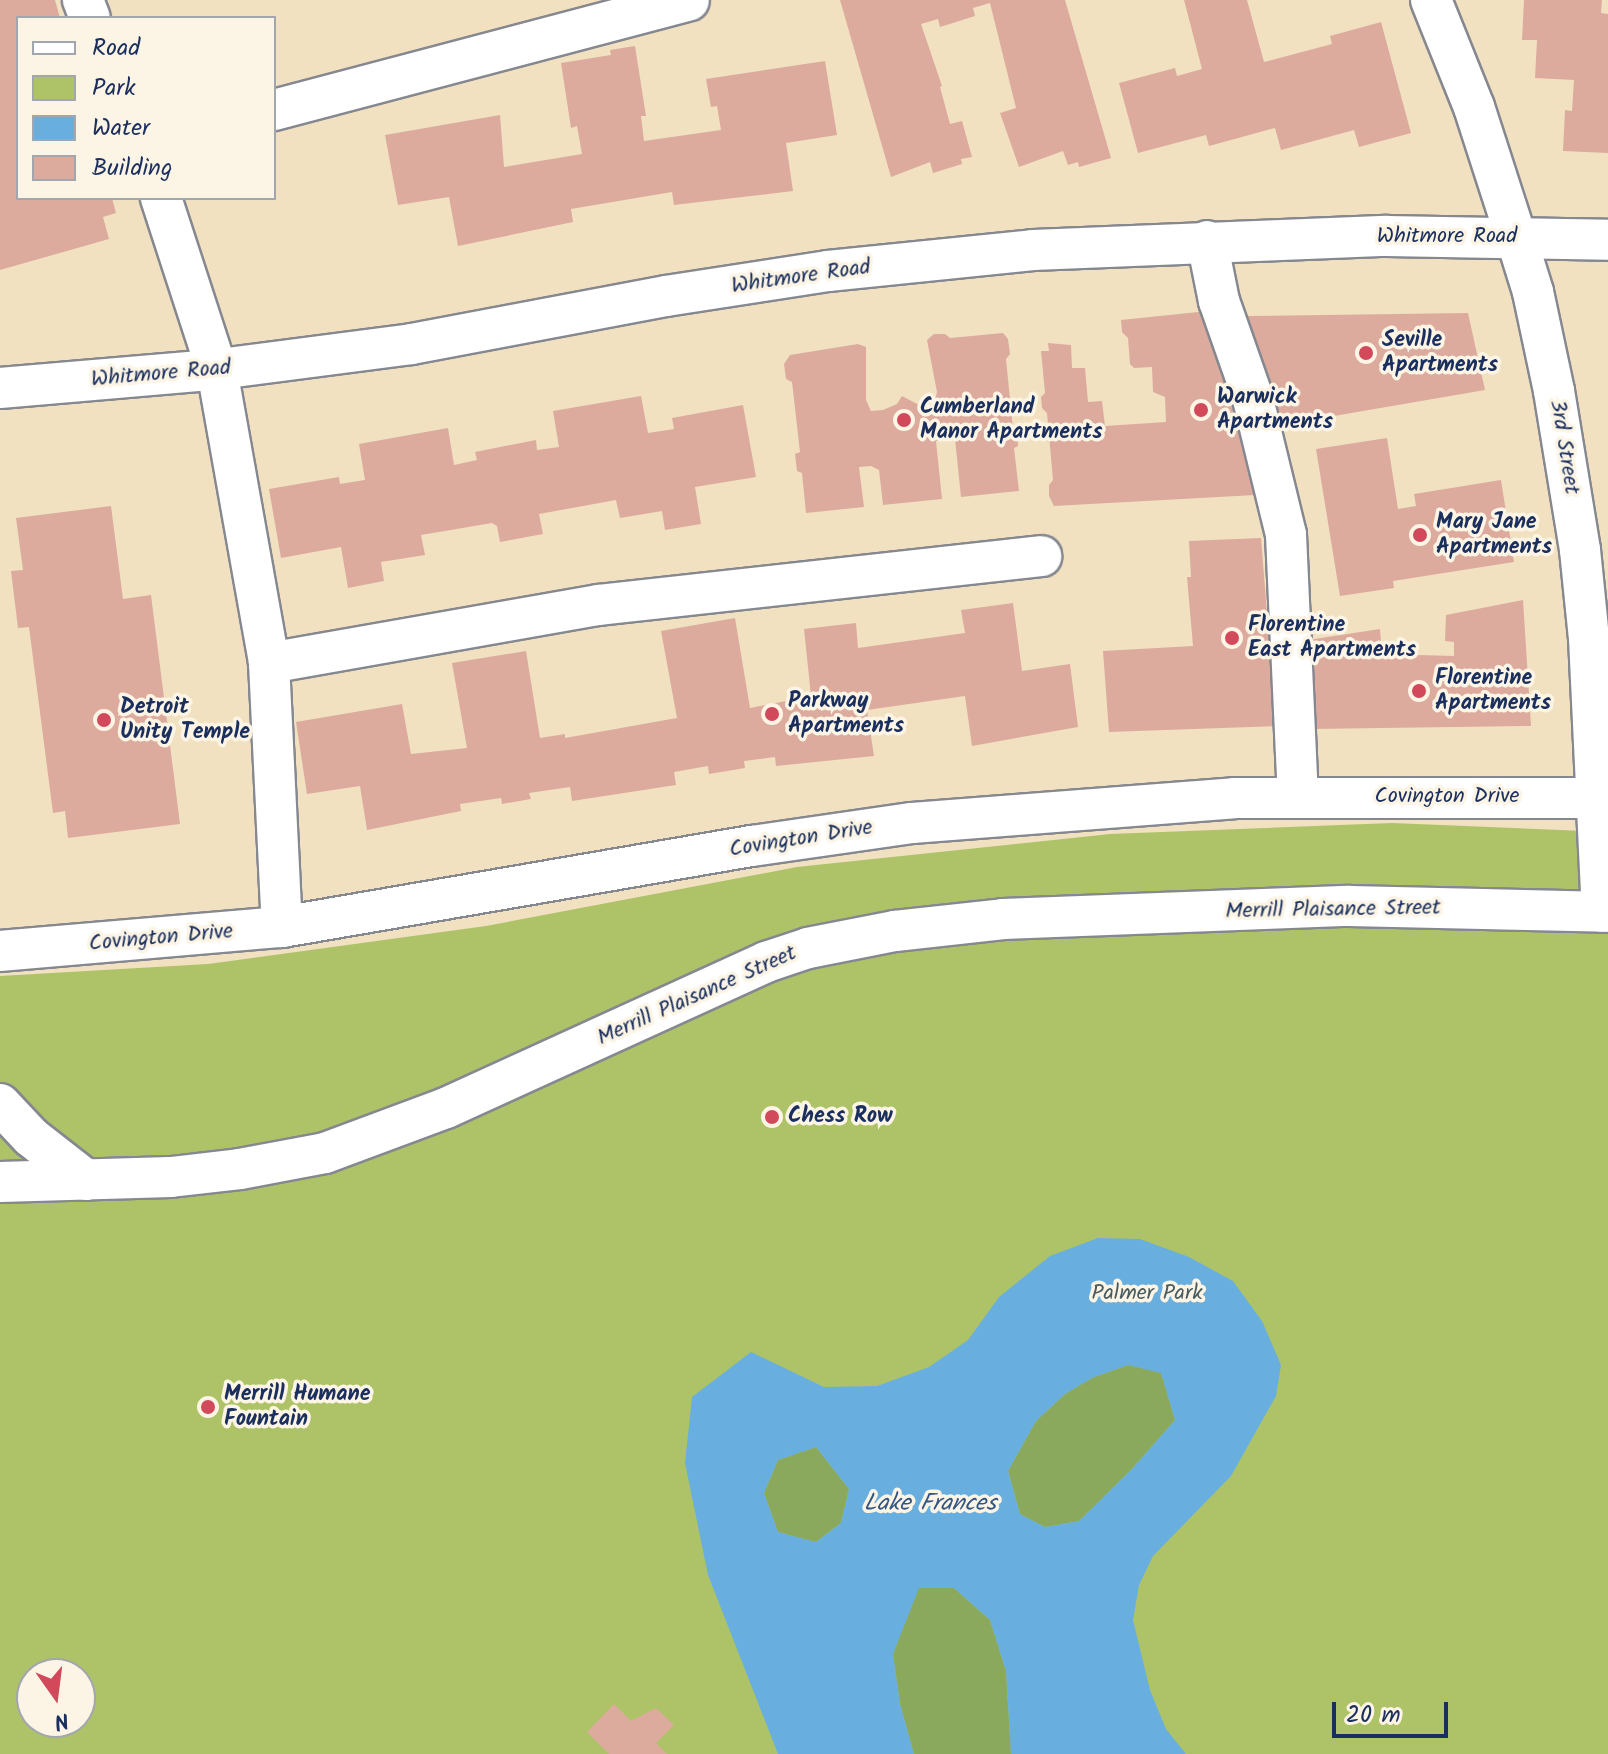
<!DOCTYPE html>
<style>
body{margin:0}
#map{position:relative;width:1608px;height:1754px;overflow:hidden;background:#f1e1c1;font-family:Kalam,sans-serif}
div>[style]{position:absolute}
.green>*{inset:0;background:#aec368}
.forest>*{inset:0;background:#8aa95c}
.water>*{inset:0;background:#68afdf}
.building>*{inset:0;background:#dcab9e}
.roads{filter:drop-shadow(2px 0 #868890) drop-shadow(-2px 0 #868890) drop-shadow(0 2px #868890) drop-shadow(0 -2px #868890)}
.minor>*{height:40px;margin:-20px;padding:0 20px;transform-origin:20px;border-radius:20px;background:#fff}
.dots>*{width:22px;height:22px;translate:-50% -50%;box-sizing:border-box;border:4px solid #fcf5e5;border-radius:50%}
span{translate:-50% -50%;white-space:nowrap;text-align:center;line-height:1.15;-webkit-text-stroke:7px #fcf5e5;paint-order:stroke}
.street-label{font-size:22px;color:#1b2f5e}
.poi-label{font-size:22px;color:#1b2f5e;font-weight:700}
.left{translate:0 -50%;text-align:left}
.park-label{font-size:22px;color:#475b61}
.water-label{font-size:24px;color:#325585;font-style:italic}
.legend{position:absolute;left:16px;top:16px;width:260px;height:184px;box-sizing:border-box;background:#fcf5e5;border:2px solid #a2a6af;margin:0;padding:10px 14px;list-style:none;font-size:24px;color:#1b2f5e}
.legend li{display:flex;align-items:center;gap:16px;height:40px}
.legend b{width:40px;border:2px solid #a2a6af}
.north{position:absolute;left:16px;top:1658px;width:80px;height:80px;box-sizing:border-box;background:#fcf5e5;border:2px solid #a2a6af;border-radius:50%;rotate:166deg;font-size:22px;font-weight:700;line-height:32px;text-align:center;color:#1b2f5e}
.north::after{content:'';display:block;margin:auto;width:28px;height:36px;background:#d1495b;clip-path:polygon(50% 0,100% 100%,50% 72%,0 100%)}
.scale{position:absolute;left:1332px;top:1702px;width:116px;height:36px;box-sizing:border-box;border:4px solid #1b2f5e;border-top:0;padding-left:10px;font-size:24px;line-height:28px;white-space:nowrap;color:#1b2f5e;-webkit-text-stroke:6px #fcf5e5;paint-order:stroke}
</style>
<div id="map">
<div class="green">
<div style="clip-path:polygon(evenodd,1392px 823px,1608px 832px,1608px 1754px,0 1754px,0 976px,208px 964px,486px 926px,797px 867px,1110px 834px,1392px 823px,32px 1674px,80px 1674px,80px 1722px,32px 1722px,32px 1674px)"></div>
</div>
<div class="forest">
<div style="clip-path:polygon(1128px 1365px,1161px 1372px,1175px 1420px,1131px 1470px,1079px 1521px,1045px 1527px,1020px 1514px,1008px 1471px,1036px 1421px,1065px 1394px,1092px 1378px)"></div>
<div style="clip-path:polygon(816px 1447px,849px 1489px,841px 1523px,816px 1542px,778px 1532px,764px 1493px,778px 1460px)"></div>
<div style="clip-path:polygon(918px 1588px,954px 1588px,990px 1620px,1006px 1671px,1011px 1754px,914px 1754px,900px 1704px,893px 1654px)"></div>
</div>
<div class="water">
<div style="clip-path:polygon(evenodd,1098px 1238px,1140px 1239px,1189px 1257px,1233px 1281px,1262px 1321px,1281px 1365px,1276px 1396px,1231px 1476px,1153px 1556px,1139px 1585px,1133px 1620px,1150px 1690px,1166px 1729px,1186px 1754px,1011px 1754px,1006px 1671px,990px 1620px,954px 1588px,919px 1588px,893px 1654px,900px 1704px,914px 1754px,778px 1754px,708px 1575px,685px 1463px,692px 1397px,751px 1352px,824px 1387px,877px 1386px,929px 1367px,968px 1340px,999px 1297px,1050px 1256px,1098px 1238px,1128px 1365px,1161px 1373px,1175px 1420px,1131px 1470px,1079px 1521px,1045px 1527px,1020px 1514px,1008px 1471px,1036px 1421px,1065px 1394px,1092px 1378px,1128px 1365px,1098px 1238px,816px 1447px,849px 1489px,841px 1523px,816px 1542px,778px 1532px,764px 1493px,778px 1460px,816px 1447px)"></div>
</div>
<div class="building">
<div style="clip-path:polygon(0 0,55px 0,60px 18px,18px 18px,18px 198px,112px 198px,116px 213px,103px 217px,109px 239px,0 270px)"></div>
<div style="clip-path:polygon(840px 0,1065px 0,1111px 158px,1079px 167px,1078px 162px,1068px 165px,1063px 151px,1019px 167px,1000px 113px,1016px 108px,990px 3px,973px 8px,975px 16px,940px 27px,938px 19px,921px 24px,942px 86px,940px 87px,950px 124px,962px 121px,972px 157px,961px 159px,962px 164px,933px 173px,930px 162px,891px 177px)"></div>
<div style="clip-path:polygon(1184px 0,1247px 0,1264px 62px,1332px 44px,1330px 36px,1381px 22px,1411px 133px,1359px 147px,1354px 130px,1281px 150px,1275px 128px,1209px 146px,1206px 135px,1138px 153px,1119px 83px,1175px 68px,1177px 76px,1202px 69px)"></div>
<div style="clip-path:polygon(1524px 0,1602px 0,1601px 13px,1608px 14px,1608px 153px,1563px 151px,1565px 110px,1572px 111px,1574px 80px,1535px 78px,1537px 40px,1522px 40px)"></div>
<div style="clip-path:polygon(635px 46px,646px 116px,641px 116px,644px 141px,721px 130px,717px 106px,711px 107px,706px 79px,825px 61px,837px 135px,786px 143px,793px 191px,674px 205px,672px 192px,571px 209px,573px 222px,458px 246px,449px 197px,398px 205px,385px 135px,500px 115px,504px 167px,582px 154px,577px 126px,571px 128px,561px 63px,611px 55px,610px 50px)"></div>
<div style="clip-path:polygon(1208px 311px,1231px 386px,1255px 495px,1054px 506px,1049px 496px,1049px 485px,1053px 480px,1047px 413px,1042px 408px,1041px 397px,1045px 393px,1041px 351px,1049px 351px,1048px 343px,1071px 345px,1072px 368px,1085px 368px,1088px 402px,1102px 401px,1105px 426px,1166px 422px,1165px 397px,1153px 392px,1152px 367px,1134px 368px,1130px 364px,1128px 338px,1122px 332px,1121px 320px)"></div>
<div style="clip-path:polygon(1468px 313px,1485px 390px,1276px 426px,1246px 316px)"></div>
<div style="clip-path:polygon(1003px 333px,1008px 339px,1010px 354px,1006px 359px,1013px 429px,1017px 431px,1018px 446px,1014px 448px,1019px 491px,961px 497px,955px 439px,936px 441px,942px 499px,883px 505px,879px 470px,871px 466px,859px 467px,864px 507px,806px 513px,802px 473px,797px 471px,795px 454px,800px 452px,792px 382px,786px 379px,784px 364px,790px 355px,858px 344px,866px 347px,866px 400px,871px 411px,883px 410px,897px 404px,902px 396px,921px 406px,934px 404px,937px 392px,927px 340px,934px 334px,945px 334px,950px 338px)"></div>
<div style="clip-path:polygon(641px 396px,648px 433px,674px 429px,672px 418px,743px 405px,756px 477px,695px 487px,701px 524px,665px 530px,662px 511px,620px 518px,616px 500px,539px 514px,543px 534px,500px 542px,497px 526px,492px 523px,421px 535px,425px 555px,381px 562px,384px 581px,348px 588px,341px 547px,281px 558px,269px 489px,339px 477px,340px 484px,365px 480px,359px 444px,448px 428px,454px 465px,477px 460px,475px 452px,536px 440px,537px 450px,559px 447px,553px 411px)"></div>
<div style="clip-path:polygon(1387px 438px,1398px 509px,1416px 506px,1414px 494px,1501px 480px,1514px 562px,1393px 581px,1394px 588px,1340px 596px,1316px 449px)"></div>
<div style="clip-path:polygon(111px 506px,123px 599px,151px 595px,180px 824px,68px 838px,65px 811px,53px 813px,29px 627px,18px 628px,11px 571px,23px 570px,16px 518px)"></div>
<div style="clip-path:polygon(1261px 538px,1276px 726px,1109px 732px,1103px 651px,1193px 646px,1187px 577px,1191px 577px,1189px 541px)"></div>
<div style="clip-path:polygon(1523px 600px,1531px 726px,1311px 729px,1308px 640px,1380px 629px,1382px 654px,1454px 656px,1454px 642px,1445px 641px,1446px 615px)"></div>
<div style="clip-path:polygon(1013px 603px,1022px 671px,1070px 664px,1078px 727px,972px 746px,965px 696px,867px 710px,874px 756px,776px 766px,775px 757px,744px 761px,745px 768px,709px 774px,708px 766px,674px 772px,676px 785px,572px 801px,570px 787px,529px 793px,531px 799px,502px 804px,501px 798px,460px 804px,461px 811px,367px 830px,360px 786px,307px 794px,296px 722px,402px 704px,411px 754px,467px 748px,452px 663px,526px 651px,540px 738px,565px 734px,565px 738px,677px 718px,661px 631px,735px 618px,750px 708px,811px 696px,804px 629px,856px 623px,858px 648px,965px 633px,961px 610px)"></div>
<div style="clip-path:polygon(614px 1704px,631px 1721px,656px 1708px,674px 1725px,656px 1743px,667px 1754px,609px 1754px,587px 1732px)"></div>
</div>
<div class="roads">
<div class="minor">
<div style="left:83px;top:0;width:19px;rotate:69deg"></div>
<div style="left:1431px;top:0;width:115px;rotate:68.1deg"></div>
<div style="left:1474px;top:107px;width:137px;rotate:72.1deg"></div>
<div style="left:1516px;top:237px;width:58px;rotate:72.8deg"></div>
<div style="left:1533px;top:292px;width:101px;rotate:78deg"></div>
<div style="left:1554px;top:391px;width:161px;rotate:80.7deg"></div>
<div style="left:1580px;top:550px;width:88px;rotate:84.2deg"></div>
<div style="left:1589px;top:638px;width:274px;rotate:87.3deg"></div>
<div style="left:274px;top:110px;width:429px;rotate:-14.8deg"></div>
<div style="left:161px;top:198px;width:181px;rotate:72deg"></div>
<div style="left:217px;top:370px;width:298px;rotate:79.9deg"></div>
<div style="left:269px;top:663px;width:264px;rotate:87.2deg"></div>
<div style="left:1207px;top:241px;width:61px;rotate:78.7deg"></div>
<div style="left:1219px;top:301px;width:100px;rotate:70.7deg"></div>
<div style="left:1252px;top:395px;width:144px;rotate:76.3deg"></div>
<div style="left:1286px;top:535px;width:263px;rotate:87.4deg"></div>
<div style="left:0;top:388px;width:213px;rotate:-4.9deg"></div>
<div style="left:212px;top:370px;width:202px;rotate:-7.4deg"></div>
<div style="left:412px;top:344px;width:258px;rotate:-10.7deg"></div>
<div style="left:666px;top:296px;width:164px;rotate:-8.8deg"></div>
<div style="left:828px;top:271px;width:206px;rotate:-5.8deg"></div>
<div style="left:1033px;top:250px;width:354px;rotate:-2.3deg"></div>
<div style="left:1387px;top:236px;width:221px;rotate:1deg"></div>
<div style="left:269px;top:663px;width:335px;rotate:-10deg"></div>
<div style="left:599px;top:605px;width:445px;rotate:-6.3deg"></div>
<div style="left:0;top:951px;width:283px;rotate:-4.9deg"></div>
<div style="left:282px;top:927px;width:477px;rotate:-9.8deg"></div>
<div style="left:752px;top:846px;width:162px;rotate:-8.2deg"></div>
<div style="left:912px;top:823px;width:323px;rotate:-4.4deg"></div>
<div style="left:1234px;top:798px;width:374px"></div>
<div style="left:0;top:1104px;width:45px;rotate:46.8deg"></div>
<div style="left:31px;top:1137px;width:70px;rotate:38deg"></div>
<div style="left:0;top:1182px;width:171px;rotate:-1.7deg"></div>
<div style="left:171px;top:1177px;width:69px;rotate:-6.6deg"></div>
<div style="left:240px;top:1169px;width:86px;rotate:-10.7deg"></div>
<div style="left:325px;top:1153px;width:129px;rotate:-20.4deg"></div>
<div style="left:446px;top:1108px;width:352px;rotate:-24.5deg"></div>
<div style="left:766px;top:962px;width:44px;rotate:-18.4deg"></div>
<div style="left:808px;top:948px;width:89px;rotate:-11.1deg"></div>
<div style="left:895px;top:931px;width:109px;rotate:-6.3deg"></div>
<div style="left:1003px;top:919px;width:346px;rotate:-2.2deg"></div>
<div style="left:1349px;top:906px;width:259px;rotate:1.3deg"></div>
</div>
</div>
<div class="dots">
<div style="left:1366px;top:353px;background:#d1495b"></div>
<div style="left:1201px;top:410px;background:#d1495b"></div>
<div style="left:904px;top:420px;background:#d1495b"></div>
<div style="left:1420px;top:535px;background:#d1495b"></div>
<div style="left:1232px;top:638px;background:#d1495b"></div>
<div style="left:1419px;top:691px;background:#d1495b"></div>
<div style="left:772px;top:714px;background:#d1495b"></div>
<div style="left:104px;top:720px;background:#d1495b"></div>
<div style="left:772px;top:1117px;background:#d1495b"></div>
<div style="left:208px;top:1407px;background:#d1495b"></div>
</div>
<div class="street-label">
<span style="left:1447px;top:237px">Whitmore Road</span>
<span style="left:801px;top:277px;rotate:-8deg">Whitmore Road</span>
<span style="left:161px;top:374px;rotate:-5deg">Whitmore Road</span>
<span style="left:1564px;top:447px;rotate:81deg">3rd Street</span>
<span style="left:1447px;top:797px">Covington Drive</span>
<span style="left:801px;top:839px;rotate:-9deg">Covington Drive</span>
<span style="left:1333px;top:910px;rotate:-1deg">Merrill Plaisance Street</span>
<span style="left:161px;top:938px;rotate:-5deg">Covington Drive</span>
<span style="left:697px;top:996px;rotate:-24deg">Merrill Plaisance Street</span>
</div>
<div class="poi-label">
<span class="left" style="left:1382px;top:353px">Seville<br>Apartments</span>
<span class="left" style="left:1217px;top:410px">Warwick<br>Apartments</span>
<span class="left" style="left:920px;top:420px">Cumberland<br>Manor Apartments</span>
<span class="left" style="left:1436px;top:535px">Mary Jane<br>Apartments</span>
<span class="left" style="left:1248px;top:638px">Florentine<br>East Apartments</span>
<span class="left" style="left:1435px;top:691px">Florentine<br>Apartments</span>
<span class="left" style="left:788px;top:714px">Parkway<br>Apartments</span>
<span class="left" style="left:120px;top:720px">Detroit<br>Unity Temple</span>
<span class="left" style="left:788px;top:1117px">Chess Row</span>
<span class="left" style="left:224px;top:1407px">Merrill Humane<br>Fountain</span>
</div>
<div class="park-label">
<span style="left:1147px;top:1294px">Palmer Park</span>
</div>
<div class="water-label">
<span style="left:930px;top:1504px">Lake Frances</span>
</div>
<ul class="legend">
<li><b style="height:10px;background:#fff"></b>Road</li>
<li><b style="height:22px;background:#aec368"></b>Park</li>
<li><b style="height:22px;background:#68afdf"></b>Water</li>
<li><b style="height:22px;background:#dcab9e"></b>Building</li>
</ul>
<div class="north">N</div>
<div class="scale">20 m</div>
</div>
